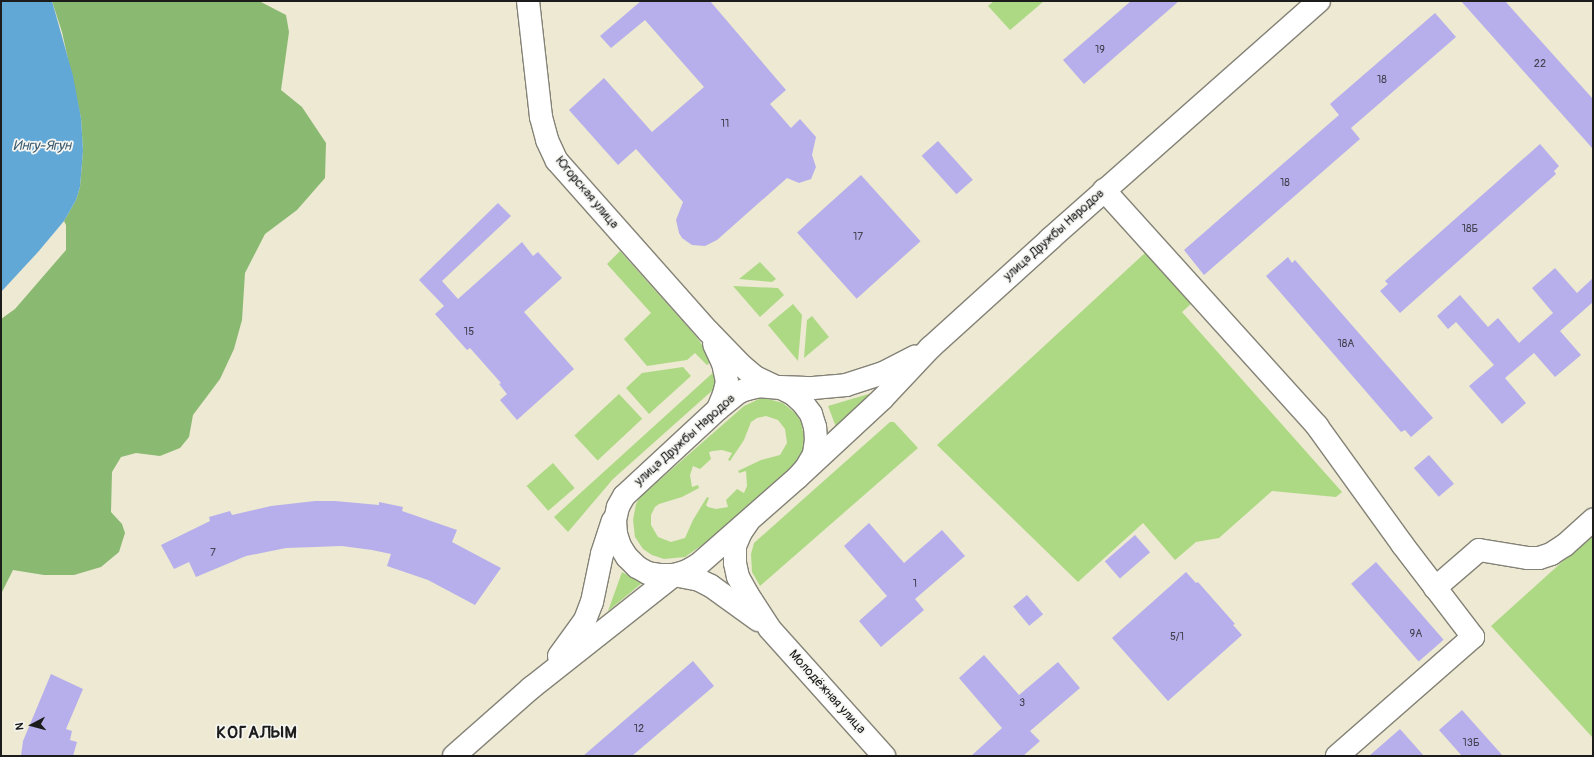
<!DOCTYPE html>
<meta charset="utf-8">
<style>
body{margin:0}
#map{position:relative;width:1594px;height:757px;overflow:hidden;background:#ede9d2;font-family:Pangolin,sans-serif}
div>[style]{position:absolute}
.green>*{inset:0;background:#add985;transform-origin:0 0}
.forest>*{inset:0;background:#8ab972}
.water>*{inset:0;background:#61a8d7}
.building>*{inset:0;background:#b7afeb;transform-origin:0 0}
.roads{filter:drop-shadow(1px 0 #848277) drop-shadow(-1px 0 #848277) drop-shadow(0 1px #848277) drop-shadow(0 -1px #848277)}
.minor>*{height:22px;margin:-11px;padding:0 11px;transform-origin:11px;border-radius:11px;background:#fff}
.major>*{height:22px;margin:-11px;padding:0 11px;transform-origin:11px;border-radius:11px;background:#fff}
span{translate:-50% -50%;white-space:nowrap;text-align:center;line-height:1.15;-webkit-text-stroke:3.5px #f6f6f2;paint-order:stroke}
.number-label{font-size:11px;color:#434150}
.number-label span{-webkit-text-stroke-width:0}
.street-label{font-size:13px;color:#1c1c1c}
.water-label{font-size:14px;color:#3b5b70;font-style:italic}
.district-label{font-size:17px;color:#1c1c1c;font-weight:700;letter-spacing:1px}
.frame{position:absolute;inset:0;border:2px solid #1c1c1c;pointer-events:none}
.north{position:absolute;left:12px;top:705px;width:40px;height:40px;-webkit-text-stroke:3px #f6f6f2;paint-order:stroke;rotate:264deg;font-size:11px;font-weight:700;line-height:16px;text-align:center;color:#1c1c1c}
.north::after{content:'';display:block;margin:auto;width:14px;height:18px;background:#1c1c1c;clip-path:polygon(50% 0,100% 100%,50% 72%,0 100%)}
</style>
<div id="map">
<div class="green">
<div style="clip-path:polygon(994px 1px,1044px 1px,1010px 30px,988px 6px)"></div>
<div style="clip-path:polygon(620px 251px,695px 335px,713px 360px,707px 365px,695px 353px,687px 360px,647px 366px,624px 339px,651px 313px,607px 264px)"></div>
<div style="clip-path:polygon(1146px 252px,1192px 303px,1182px 312px,1342px 492px,1336px 497px,1272px 491px,1219px 538px,1196px 542px,1175px 560px,1143px 523px,1078px 582px,937px 445px)"></div>
<div style="clip-path:polygon(760px 262px,776px 279px,772px 282px,739px 279px)"></div>
<div style="clip-path:polygon(733px 286px,778px 288px,784px 295px,760px 317px)"></div>
<div style="clip-path:polygon(793px 304px,802px 315px,798px 361px,768px 325px)"></div>
<div style="clip-path:polygon(812px 316px,829px 337px,804px 358px,807px 320px)"></div>
<div style="clip-path:polygon(683px 367px,691px 376px,649px 414px,626px 388px,642px 373px)"></div>
<div style="clip-path:polygon(717px 369px,714px 389px,613px 479px,568px 532px,554px 517px)"></div>
<div style="clip-path:polygon(872px 393px,873px 393px,836px 427px,828px 406px)"></div>
<div style="left:619px;top:394px;width:34px;height:61px;rotate:47deg"></div>
<div style="clip-path:polygon(evenodd,759px 399px,768px 399px,783px 403px,796px 414px,801px 422px,805px 441px,804px 450px,795px 464px,709px 540px,685px 557px,664px 559px,652px 555px,643px 549px,635px 537px,633px 520px,636px 504px,640px 497px,744px 406px,759px 399px,766px 416px,778px 420px,785px 429px,787px 443px,780px 455px,761px 460px,738px 471px,739px 473px,746px 471px,747px 486px,744px 493px,737px 489px,726px 500px,728px 507px,716px 509px,708px 507px,706px 505px,709px 498px,707px 497px,693px 520px,685px 538px,671px 542px,658px 537px,651px 525px,651px 515px,655px 507px,659px 504px,682px 497px,699px 488px,698px 485px,692px 487px,690px 475px,693px 466px,700px 469px,711px 459px,709px 452px,713px 451px,722px 450px,732px 453px,728px 460px,730px 461px,744px 440px,751px 422px,757px 418px,766px 416px)"></div>
<div style="clip-path:polygon(890px 422px,894px 422px,918px 448px,760px 586px,752px 572px,751px 554px,754px 543px)"></div>
<div style="left:553px;top:463px;width:33px;height:35px;rotate:49deg"></div>
<div style="clip-path:polygon(1593px 534px,1593px 738px,1491px 626px)"></div>
<div style="clip-path:polygon(622px 572px,642px 583px,608px 611px)"></div>
</div>
<div class="forest">
<div style="clip-path:polygon(52px 1px,259px 1px,286px 15px,289px 32px,281px 90px,302px 107px,326px 143px,325px 178px,297px 210px,265px 234px,245px 273px,242px 320px,234px 349px,220px 379px,193px 415px,189px 437px,180px 448px,160px 456px,136px 453px,121px 457px,112px 472px,111px 512px,122px 524px,125px 533px,119px 552px,101px 567px,74px 575px,44px 575px,13px 570px,1px 594px,1px 319px,15px 309px,66px 250px,66px 225px,64px 221px,76px 200px,80px 187px,83px 151px,81px 118px,62px 32px)"></div>
</div>
<div class="water">
<div style="clip-path:polygon(1px 1px,52px 1px,73px 76px,81px 118px,83px 151px,80px 187px,76px 200px,64px 221px,38px 252px,1px 292px)"></div>
</div>
<div class="building">
<div style="clip-path:polygon(641px 1px,710px 1px,786px 90px,770px 104px,791px 128px,800px 119px,816px 137px,812px 155px,816px 167px,811px 179px,799px 183px,787px 178px,717px 240px,705px 246px,692px 245px,682px 238px,679px 233px,676px 220px,683px 202px,636px 149px,618px 165px,569px 110px,604px 78px,652px 132px,704px 87px,645px 20px,611px 48px,600px 36px)"></div>
<div style="clip-path:polygon(1131px 1px,1179px 1px,1084px 84px,1063px 60px)"></div>
<div style="clip-path:polygon(1461px 1px,1505px 1px,1593px 99px,1593px 149px)"></div>
<div style="clip-path:polygon(1435px 13px,1456px 37px,1351px 128px,1360px 139px,1204px 275px,1184px 250px,1339px 115px,1330px 104px)"></div>
<div style="left:938px;top:141px;width:52px;height:22px;rotate:48deg"></div>
<div style="clip-path:polygon(1540px 144px,1559px 166px,1554px 171px,1556px 174px,1400px 313px,1380px 291px,1388px 284px,1385px 281px)"></div>
<div style="left:861px;top:175px;width:89px;height:86px;rotate:48deg"></div>
<div style="clip-path:polygon(498px 203px,511px 216px,442px 281px,458px 299px,522px 242px,533px 256px,538px 252px,562px 278px,524px 312px,574px 369px,517px 420px,500px 400px,507px 394px,499px 384px,501px 383px,470px 348px,467px 350px,435px 314px,444px 306px,419px 280px)"></div>
<div style="clip-path:polygon(1288px 257px,1292px 263px,1295px 260px,1433px 418px,1411px 437px,1405px 430px,1401px 432px,1266px 276px)"></div>
<div style="clip-path:polygon(1555px 268px,1577px 293px,1593px 278px,1593px 302px,1560px 331px,1581px 355px,1555px 377px,1534px 353px,1505px 378px,1526px 403px,1502px 424px,1469px 386px,1494px 365px,1456px 322px,1448px 329px,1437px 316px,1460px 295px,1488px 327px,1498px 318px,1519px 343px,1553px 313px,1532px 288px)"></div>
<div style="left:1429px;top:455px;width:38px;height:20px;rotate:49deg"></div>
<div style="clip-path:polygon(315px 501px,335px 501px,379px 505px,379px 502px,403px 507px,402px 511px,457px 530px,452px 542px,501px 568px,475px 605px,428px 580px,387px 566px,391px 554px,372px 550px,342px 546px,286px 548px,246px 556px,196px 577px,189px 562px,174px 569px,161px 545px,210px 521px,209px 517px,230px 511px,232px 515px,271px 506px)"></div>
<div style="clip-path:polygon(869px 523px,904px 563px,942px 530px,965px 556px,915px 599px,924px 610px,881px 647px,859px 621px,887px 596px,844px 546px)"></div>
<div style="left:1135px;top:535px;width:23px;height:40px;rotate:49deg"></div>
<div style="left:1376px;top:562px;width:103px;height:33px;rotate:49deg"></div>
<div style="clip-path:polygon(1186px 572px,1196px 583px,1198px 582px,1235px 624px,1233px 625px,1242px 635px,1168px 701px,1112px 638px)"></div>
<div style="left:1027px;top:595px;width:25px;height:18px;rotate:50deg"></div>
<div style="clip-path:polygon(984px 655px,1019px 695px,1058px 662px,1080px 688px,1030px 731px,1040px 741px,1023px 756px,971px 756px,1002px 728px,959px 678px)"></div>
<div style="clip-path:polygon(693px 661px,714px 686px,632px 756px,583px 756px)"></div>
<div style="clip-path:polygon(51px 674px,83px 689px,66px 729px,72px 731px,70px 740px,77px 742px,73px 756px,21px 756px,23px 741px)"></div>
<div style="clip-path:polygon(1462px 710px,1503px 756px,1462px 756px,1439px 730px)"></div>
<div style="clip-path:polygon(1400px 729px,1424px 756px,1369px 756px)"></div>
</div>
<div class="roads">
<div class="minor">
<div style="left:528px;top:1px;width:117px;rotate:83.6deg"></div>
<div style="left:541px;top:117px;width:24px;rotate:75deg"></div>
<div style="left:547px;top:140px;width:23px;rotate:65deg"></div>
<div style="left:557px;top:161px;width:227px;rotate:48.4deg"></div>
<div style="left:708px;top:331px;width:49px;rotate:45.8deg"></div>
<div style="left:742px;top:366px;width:17px;rotate:40deg"></div>
<div style="left:755px;top:377px;width:21px;rotate:25deg"></div>
<div style="left:1104px;top:190px;width:318px;rotate:47.9deg"></div>
<div style="left:1317px;top:426px;width:145px;rotate:54.2deg"></div>
<div style="left:1402px;top:544px;width:117px;rotate:52.6deg"></div>
<div style="left:1473px;top:637px;width:181px;rotate:138.8deg"></div>
<div style="left:714px;top:344px;width:21px;rotate:65deg"></div>
<div style="left:723px;top:363px;width:19px;rotate:78deg"></div>
<div style="left:727px;top:382px;width:12px;rotate:104deg"></div>
<div style="left:724px;top:394px;width:16px;rotate:112deg"></div>
<div style="left:748px;top:522px;width:12px;rotate:125deg"></div>
<div style="left:741px;top:532px;width:15px;rotate:113deg"></div>
<div style="left:735px;top:546px;width:17px;rotate:90deg"></div>
<div style="left:735px;top:563px;width:14px;rotate:78deg"></div>
<div style="left:738px;top:577px;width:21px;rotate:61deg"></div>
<div style="left:748px;top:595px;width:40px;rotate:57.1deg"></div>
<div style="left:770px;top:629px;width:171px;rotate:48.1deg"></div>
<div style="left:674px;top:575px;width:25px;rotate:11deg"></div>
<div style="left:699px;top:580px;width:13px;rotate:27deg"></div>
<div style="left:711px;top:586px;width:58px;rotate:35.9deg"></div>
<div style="left:1435px;top:588px;width:58px;rotate:-40.8deg"></div>
<div style="left:1479px;top:550px;width:50px;rotate:9.3deg"></div>
<div style="left:1528px;top:558px;width:11px"></div>
<div style="left:1539px;top:558px;width:13px;rotate:-18deg"></div>
<div style="left:1551px;top:554px;width:17px;rotate:-33deg"></div>
<div style="left:1565px;top:545px;width:38px;rotate:-42deg"></div>
</div>
<div class="major">
<div style="left:780px;top:387px;width:33px;rotate:2deg"></div>
<div style="left:813px;top:388px;width:33px;rotate:-5deg"></div>
<div style="left:846px;top:385px;width:39px;rotate:-18deg"></div>
<div style="left:883px;top:373px;width:36px;rotate:-27deg"></div>
<div style="left:797px;top:478px;width:13px;rotate:-48deg"></div>
<div style="left:806px;top:468px;width:16px;rotate:-60deg"></div>
<div style="left:814px;top:454px;width:14px;rotate:-82deg"></div>
<div style="left:816px;top:440px;width:13px;rotate:-94deg"></div>
<div style="left:815px;top:427px;width:14px;rotate:-107deg"></div>
<div style="left:811px;top:414px;width:14px;rotate:-126deg"></div>
<div style="left:803px;top:403px;width:13px;rotate:-138deg"></div>
<div style="left:793px;top:394px;width:13px;rotate:-153deg"></div>
<div style="left:781px;top:388px;width:21px;rotate:-175deg"></div>
<div style="left:760px;top:386px;width:13px;rotate:167deg"></div>
<div style="left:747px;top:389px;width:9px;rotate:159deg"></div>
<div style="left:739px;top:392px;width:27px;rotate:141deg"></div>
<div style="left:718px;top:409px;width:128px;rotate:137.2deg"></div>
<div style="left:624px;top:496px;width:13px;rotate:119deg"></div>
<div style="left:618px;top:507px;width:13px;rotate:103deg"></div>
<div style="left:615px;top:520px;width:14px;rotate:86deg"></div>
<div style="left:616px;top:534px;width:13px;rotate:72deg"></div>
<div style="left:620px;top:546px;width:13px;rotate:58deg"></div>
<div style="left:627px;top:557px;width:14px;rotate:45deg"></div>
<div style="left:637px;top:567px;width:13px;rotate:29deg"></div>
<div style="left:648px;top:573px;width:13px;rotate:9deg"></div>
<div style="left:661px;top:575px;width:13px"></div>
<div style="left:674px;top:575px;width:14px;rotate:-17deg"></div>
<div style="left:687px;top:571px;width:14px;rotate:-30deg"></div>
<div style="left:699px;top:564px;width:130px;rotate:-41.3deg"></div>
<div style="left:797px;top:478px;width:117px;rotate:-42.9deg"></div>
<div style="left:883px;top:398px;width:69px;rotate:-46.8deg"></div>
<div style="left:930px;top:348px;width:162px;rotate:-42.2deg"></div>
<div style="left:1050px;top:239px;width:359px;rotate:-41.5deg"></div>
<div style="left:559px;top:656px;width:44px;rotate:-54.2deg"></div>
<div style="left:585px;top:620px;width:19px;rotate:-69deg"></div>
<div style="left:592px;top:602px;width:49px;rotate:-78.2deg"></div>
<div style="left:602px;top:554px;width:35px;rotate:-72deg"></div>
<div style="left:454px;top:756px;width:103px;rotate:-41.4deg"></div>
<div style="left:531px;top:688px;width:182px;rotate:-38.3deg"></div>
</div>
</div>
<div class="number-label">
<span style="left:1100px;top:50px">19</span>
<span style="left:1540px;top:64px">22</span>
<span style="left:1382px;top:80px">18</span>
<span style="left:725px;top:124px">11</span>
<span style="left:1285px;top:183px">18</span>
<span style="left:1470px;top:229px">18Б</span>
<span style="left:858px;top:237px">17</span>
<span style="left:469px;top:332px">15</span>
<span style="left:1346px;top:344px">18А</span>
<span style="left:213px;top:553px">7</span>
<span style="left:915px;top:584px">1</span>
<span style="left:1416px;top:634px">9А</span>
<span style="left:1177px;top:637px">5/1</span>
<span style="left:1022px;top:703px">3</span>
<span style="left:639px;top:729px">12</span>
<span style="left:1471px;top:743px">13Б</span>
</div>
<div class="street-label">
<span style="left:587px;top:193px;rotate:50deg">Югорская улица</span>
<span style="left:1054px;top:235px;rotate:-42deg">улица Дружбы Народов</span>
<span style="left:685px;top:440px;rotate:-42deg">улица Дружбы Народов</span>
<span style="left:827px;top:692px;rotate:48deg">Молодёжная улица</span>
</div>
<div class="water-label">
<span style="left:42px;top:146px">Ингу-Ягун</span>
</div>
<div class="district-label">
<span style="left:257px;top:733px">КОГАЛЫМ</span>
</div>
<div class="frame"></div>
<div class="north">N</div>
</div>
